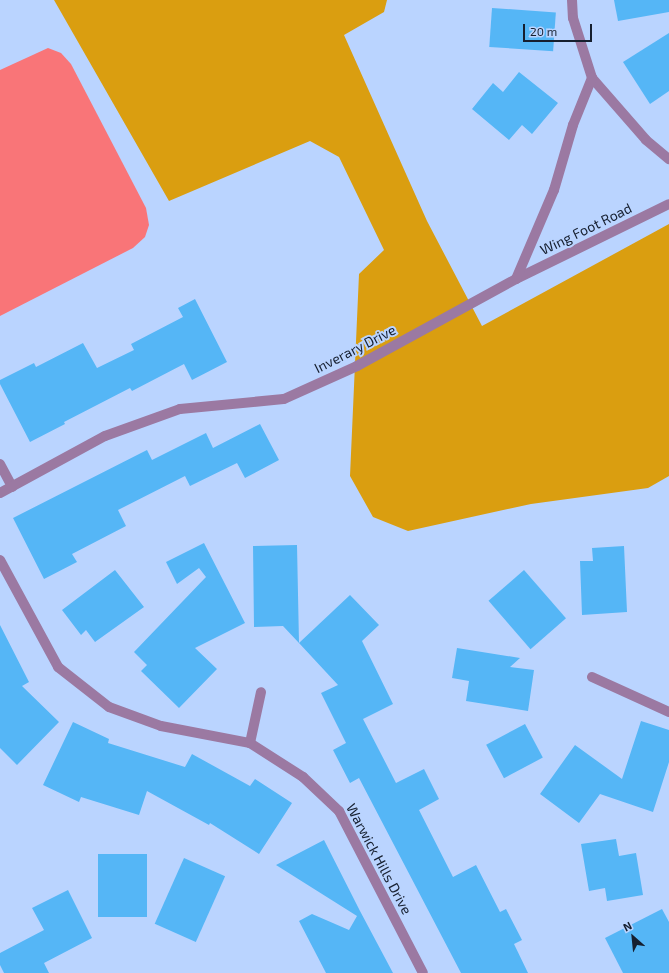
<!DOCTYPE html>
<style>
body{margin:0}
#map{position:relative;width:669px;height:973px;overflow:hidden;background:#bad4ff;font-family:"Exo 2",sans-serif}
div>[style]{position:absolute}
.green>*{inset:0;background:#da9e10}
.water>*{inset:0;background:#f97578}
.building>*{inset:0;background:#55b6f6;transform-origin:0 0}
.street>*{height:10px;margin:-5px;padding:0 5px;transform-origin:5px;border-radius:5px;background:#9b79a2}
span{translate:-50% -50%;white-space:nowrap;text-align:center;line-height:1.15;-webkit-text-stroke:4px #bad4ff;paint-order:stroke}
.street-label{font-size:14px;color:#161f2f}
.north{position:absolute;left:613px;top:917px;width:40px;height:40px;-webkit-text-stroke:3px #bad4ff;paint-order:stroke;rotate:333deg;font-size:11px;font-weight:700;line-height:16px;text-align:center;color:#161f2f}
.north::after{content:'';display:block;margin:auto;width:14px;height:18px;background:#161f2f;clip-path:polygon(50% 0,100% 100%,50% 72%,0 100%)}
.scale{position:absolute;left:523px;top:24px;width:69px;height:18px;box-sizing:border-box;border:2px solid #161f2f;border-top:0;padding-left:5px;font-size:12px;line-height:14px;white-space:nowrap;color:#161f2f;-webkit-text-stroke:3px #bad4ff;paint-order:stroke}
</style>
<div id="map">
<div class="green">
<div style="clip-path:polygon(54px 0,387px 0,384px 12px,344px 35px,427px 221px,482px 326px,669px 224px,669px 476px,648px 488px,531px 504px,408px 531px,373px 517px,350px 476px,359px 274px,384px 250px,339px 157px,310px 141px,169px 201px)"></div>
</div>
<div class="water">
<div style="clip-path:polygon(48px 48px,61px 53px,71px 64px,146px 208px,149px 225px,145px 237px,133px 248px,0 316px,0 70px)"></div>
</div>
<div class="building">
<div style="clip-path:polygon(614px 0,669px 0,669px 12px,618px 21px)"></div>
<div style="left:492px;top:8px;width:64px;height:39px;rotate:4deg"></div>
<div style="clip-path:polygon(669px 33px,669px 91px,650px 104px,623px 62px)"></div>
<div style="clip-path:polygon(519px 72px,558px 103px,532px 134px,522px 125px,509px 140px,472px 109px,493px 83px,503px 92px)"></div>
<div style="clip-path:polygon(195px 299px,227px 362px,192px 380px,184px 364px,132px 391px,130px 388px,64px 422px,65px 424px,30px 442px,0 384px,0 380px,34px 363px,36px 367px,83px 343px,97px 368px,134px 350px,131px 344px,183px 317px,178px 308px)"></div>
<div style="clip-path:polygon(260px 424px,279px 460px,245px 478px,237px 463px,190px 486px,185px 476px,118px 510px,126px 526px,72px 554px,77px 562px,44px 579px,13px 518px,147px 450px,152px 460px,206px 433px,213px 448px)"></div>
<div style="clip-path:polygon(204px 543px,245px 623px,195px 648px,217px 669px,179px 708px,141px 671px,147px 665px,134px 652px,206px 577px,199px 568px,177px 584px,166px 562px)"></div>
<div style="clip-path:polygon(297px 545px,299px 643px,283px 626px,254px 627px,253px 546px)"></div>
<div style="clip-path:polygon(624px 546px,627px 612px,582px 615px,580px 561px,593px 561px,592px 548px)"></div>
<div style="clip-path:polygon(115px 570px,144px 607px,95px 642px,86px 630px,81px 635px,62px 610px)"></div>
<div style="left:524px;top:570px;width:64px;height:47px;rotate:49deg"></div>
<div style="clip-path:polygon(350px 595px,379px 625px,362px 641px,393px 704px,363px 719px,396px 783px,424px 769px,439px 799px,419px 810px,453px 877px,476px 865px,500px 912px,506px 909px,522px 940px,514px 944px,528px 973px,461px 973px,359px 778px,350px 783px,333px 750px,346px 743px,321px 693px,338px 685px,299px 643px)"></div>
<div style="clip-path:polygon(0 625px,29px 682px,22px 686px,59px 722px,17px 765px,0 748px)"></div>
<div style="clip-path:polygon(457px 648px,520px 658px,510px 667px,534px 670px,528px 711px,466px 701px,469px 681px,452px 678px)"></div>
<div style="clip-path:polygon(641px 721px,669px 730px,669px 762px,653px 812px,600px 794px,579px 823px,540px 794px,575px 745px,622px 779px)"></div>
<div style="clip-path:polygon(73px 722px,109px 739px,108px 743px,185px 767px,192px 754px,250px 786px,255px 779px,292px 803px,259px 854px,210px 823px,209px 825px,147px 791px,139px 815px,81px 797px,79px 802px,43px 785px)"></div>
<div style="left:525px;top:724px;width:38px;height:44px;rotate:62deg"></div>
<div style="clip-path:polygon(616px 839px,619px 856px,636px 853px,643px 895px,607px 901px,605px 888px,589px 891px,581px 844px)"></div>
<div style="clip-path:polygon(324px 840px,360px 911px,393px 973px,326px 973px,299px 921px,312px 914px,349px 930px,357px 916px,276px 865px)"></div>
<div style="left:98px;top:854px;width:49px;height:63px"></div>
<div style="left:184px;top:858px;width:45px;height:72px;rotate:24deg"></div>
<div style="clip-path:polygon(68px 890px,92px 938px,44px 963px,49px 973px,4px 973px,0 965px,0 953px,44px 930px,32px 908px)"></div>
<div style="clip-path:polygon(662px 909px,669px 922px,669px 973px,623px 973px,605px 938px)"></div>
</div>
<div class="street">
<div style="left:572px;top:0;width:18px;rotate:87deg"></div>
<div style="left:573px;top:18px;width:63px;rotate:72.4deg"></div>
<div style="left:592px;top:78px;width:82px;rotate:48.9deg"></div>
<div style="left:646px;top:140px;width:30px;rotate:40deg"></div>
<div style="left:516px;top:279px;width:170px;rotate:-26.1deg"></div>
<div style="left:0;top:464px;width:26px;rotate:62deg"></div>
<div style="left:0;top:493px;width:119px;rotate:-28.5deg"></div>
<div style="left:105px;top:436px;width:80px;rotate:-19.8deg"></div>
<div style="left:180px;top:409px;width:104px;rotate:-5.5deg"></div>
<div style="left:284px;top:399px;width:80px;rotate:-24.3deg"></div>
<div style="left:357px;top:366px;width:181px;rotate:-28.7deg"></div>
<div style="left:516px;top:279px;width:97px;rotate:-66.9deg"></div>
<div style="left:554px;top:190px;width:68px;rotate:-73.7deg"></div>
<div style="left:573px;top:125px;width:51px;rotate:-68deg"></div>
<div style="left:0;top:560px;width:122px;rotate:61.5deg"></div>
<div style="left:58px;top:667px;width:65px;rotate:38.1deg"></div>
<div style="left:109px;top:707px;width:55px;rotate:20.1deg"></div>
<div style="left:161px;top:726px;width:91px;rotate:10.8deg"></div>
<div style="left:250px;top:743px;width:63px;rotate:32.7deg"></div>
<div style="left:303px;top:777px;width:50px;rotate:43.4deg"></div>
<div style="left:339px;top:811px;width:182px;rotate:62.6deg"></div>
<div style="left:592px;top:677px;width:85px;rotate:24.4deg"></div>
<div style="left:250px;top:743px;width:52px;rotate:-77.8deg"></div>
</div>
<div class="street-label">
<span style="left:586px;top:229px;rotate:-26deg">Wing Foot Road</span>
<span style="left:355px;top:349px;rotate:-27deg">Inverary Drive</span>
<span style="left:379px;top:859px;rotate:62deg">Warwick Hills Drive</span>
</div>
<div class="north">N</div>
<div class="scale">20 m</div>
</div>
